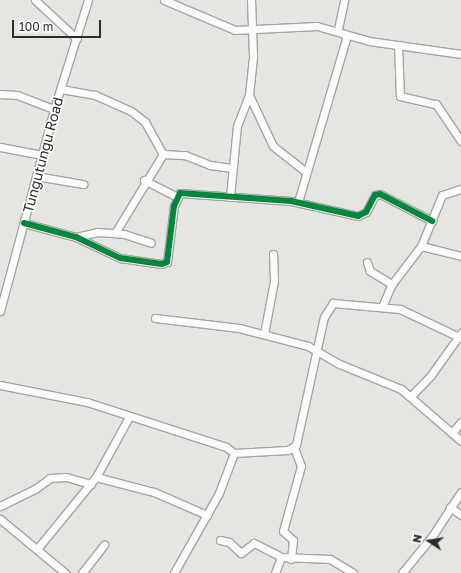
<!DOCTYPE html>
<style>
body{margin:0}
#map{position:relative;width:461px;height:573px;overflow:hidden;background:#e6e5e2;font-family:"Golos Text",sans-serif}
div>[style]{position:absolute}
.roads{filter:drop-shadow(1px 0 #a6a5a3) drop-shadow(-1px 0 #a6a5a3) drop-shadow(0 1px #a6a5a3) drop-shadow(0 -1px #a6a5a3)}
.minor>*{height:7px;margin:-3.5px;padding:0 3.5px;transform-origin:3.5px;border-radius:3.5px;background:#fbfbfb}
.cycleway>*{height:6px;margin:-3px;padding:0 3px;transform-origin:3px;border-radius:3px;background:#00873e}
span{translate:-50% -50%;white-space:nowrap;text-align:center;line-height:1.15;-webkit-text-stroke:3px #fff;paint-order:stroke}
.street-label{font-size:14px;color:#2d2c2a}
.north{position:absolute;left:409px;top:521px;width:40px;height:40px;-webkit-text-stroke:3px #fff;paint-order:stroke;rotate:282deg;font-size:11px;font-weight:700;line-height:16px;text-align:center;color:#2d2c2a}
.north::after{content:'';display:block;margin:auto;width:14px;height:18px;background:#2d2c2a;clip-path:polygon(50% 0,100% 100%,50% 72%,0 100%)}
.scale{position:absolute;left:12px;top:20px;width:89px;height:18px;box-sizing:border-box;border:2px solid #2d2c2a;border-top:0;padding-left:5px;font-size:12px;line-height:14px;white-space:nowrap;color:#2d2c2a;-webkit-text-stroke:3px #fff;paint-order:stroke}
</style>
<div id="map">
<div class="roads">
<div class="minor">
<div style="left:35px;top:0;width:57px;rotate:42.9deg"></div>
<div style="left:164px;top:0;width:77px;rotate:22.9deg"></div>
<div style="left:235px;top:30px;width:82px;rotate:-2.8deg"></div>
<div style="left:317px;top:26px;width:54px;rotate:16.1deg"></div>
<div style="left:369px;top:41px;width:93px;rotate:8deg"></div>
<div style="left:338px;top:29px;width:30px;rotate:-78deg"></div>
<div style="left:398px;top:45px;width:51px;rotate:87.8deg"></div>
<div style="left:400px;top:96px;width:37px;rotate:13deg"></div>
<div style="left:436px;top:104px;width:45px;rotate:56deg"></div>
<div style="left:61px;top:89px;width:35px;rotate:10deg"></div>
<div style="left:95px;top:95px;width:39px;rotate:24deg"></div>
<div style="left:131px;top:111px;width:18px;rotate:38deg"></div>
<div style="left:145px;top:122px;width:37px;rotate:61deg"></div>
<div style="left:0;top:94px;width:17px;rotate:3deg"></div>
<div style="left:17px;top:95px;width:40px;rotate:21deg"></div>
<div style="left:249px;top:95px;width:56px;rotate:64.8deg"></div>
<div style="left:273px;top:146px;width:42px;rotate:38.2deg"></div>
<div style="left:0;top:147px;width:43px;rotate:10.8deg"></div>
<div style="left:36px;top:176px;width:48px;rotate:9.7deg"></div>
<div style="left:144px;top:180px;width:36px;rotate:27deg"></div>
<div style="left:230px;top:197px;width:71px;rotate:-84.4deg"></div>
<div style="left:237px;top:126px;width:33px;rotate:-69deg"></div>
<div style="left:249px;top:95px;width:39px;rotate:-84deg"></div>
<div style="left:253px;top:56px;width:56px;rotate:-92deg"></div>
<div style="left:298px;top:202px;width:173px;rotate:-73.6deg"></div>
<div style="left:24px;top:223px;width:54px;rotate:15.1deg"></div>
<div style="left:76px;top:237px;width:49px;rotate:25.5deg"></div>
<div style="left:120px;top:258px;width:42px;rotate:8.1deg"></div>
<div style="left:162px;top:264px;width:5px;rotate:-22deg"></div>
<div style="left:167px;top:262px;width:56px;rotate:-82.9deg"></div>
<div style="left:174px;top:206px;width:14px;rotate:-65deg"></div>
<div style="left:180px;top:193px;width:111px;rotate:4.1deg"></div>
<div style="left:291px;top:201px;width:69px;rotate:12.6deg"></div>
<div style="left:358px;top:216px;width:9px;rotate:-27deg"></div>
<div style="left:366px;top:212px;width:19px;rotate:-62deg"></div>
<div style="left:375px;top:195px;width:5px;rotate:-11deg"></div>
<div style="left:380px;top:194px;width:59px;rotate:27.4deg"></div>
<div style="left:115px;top:233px;width:92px;rotate:-58.7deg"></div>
<div style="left:163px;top:154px;width:22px;rotate:3deg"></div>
<div style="left:185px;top:155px;width:27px;rotate:22deg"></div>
<div style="left:210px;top:165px;width:22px;rotate:8deg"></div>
<div style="left:76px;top:237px;width:22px;rotate:-13deg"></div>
<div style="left:97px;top:232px;width:27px;rotate:4deg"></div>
<div style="left:124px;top:234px;width:28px;rotate:18deg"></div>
<div style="left:421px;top:246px;width:41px;rotate:14deg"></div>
<div style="left:367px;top:262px;width:9px;rotate:72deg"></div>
<div style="left:370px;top:271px;width:26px;rotate:31deg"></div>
<div style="left:382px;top:307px;width:25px;rotate:-67deg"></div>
<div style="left:392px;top:284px;width:48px;rotate:-52.7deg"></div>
<div style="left:421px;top:246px;width:55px;rotate:-67.6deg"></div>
<div style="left:442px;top:195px;width:20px;rotate:-18deg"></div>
<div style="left:0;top:311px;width:209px;rotate:-75deg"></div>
<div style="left:54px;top:109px;width:114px;rotate:-72.7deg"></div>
<div style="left:155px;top:318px;width:85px;rotate:6.8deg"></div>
<div style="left:239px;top:328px;width:71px;rotate:14.6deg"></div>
<div style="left:308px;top:346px;width:34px;rotate:30deg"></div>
<div style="left:337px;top:363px;width:69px;rotate:22.1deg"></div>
<div style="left:401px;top:389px;width:79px;rotate:40.9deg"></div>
<div style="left:264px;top:334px;width:54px;rotate:-79.3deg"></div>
<div style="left:274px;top:281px;width:27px;rotate:-92deg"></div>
<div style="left:0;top:385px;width:89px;rotate:11.1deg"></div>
<div style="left:87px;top:402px;width:146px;rotate:17.9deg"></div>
<div style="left:226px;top:447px;width:10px;rotate:37deg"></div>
<div style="left:234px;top:453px;width:43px;rotate:110.6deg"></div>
<div style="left:219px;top:493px;width:92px;rotate:119.4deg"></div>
<div style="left:411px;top:396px;width:29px;rotate:-46deg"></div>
<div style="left:431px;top:375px;width:52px;rotate:-54.5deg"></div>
<div style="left:452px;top:433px;width:14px;rotate:-51deg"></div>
<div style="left:234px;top:453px;width:54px;rotate:-3.2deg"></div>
<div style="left:288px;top:450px;width:9px;rotate:-32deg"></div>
<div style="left:296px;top:445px;width:131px;rotate:-77.7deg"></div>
<div style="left:324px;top:317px;width:17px;rotate:-57deg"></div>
<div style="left:333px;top:303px;width:67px;rotate:5.1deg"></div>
<div style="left:400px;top:309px;width:68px;rotate:25.4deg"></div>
<div style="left:96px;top:477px;width:60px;rotate:14.5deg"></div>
<div style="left:154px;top:492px;width:58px;rotate:23.5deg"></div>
<div style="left:0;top:506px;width:39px;rotate:-26deg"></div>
<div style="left:35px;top:489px;width:19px;rotate:-36deg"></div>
<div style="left:50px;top:478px;width:16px;rotate:-4deg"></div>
<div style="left:66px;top:477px;width:26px;rotate:16deg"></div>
<div style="left:450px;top:507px;width:14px;rotate:36deg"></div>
<div style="left:0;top:519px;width:85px;rotate:39.7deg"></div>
<div style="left:220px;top:540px;width:9px;rotate:13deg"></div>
<div style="left:229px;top:542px;width:16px;rotate:43deg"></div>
<div style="left:241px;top:553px;width:16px;rotate:-38deg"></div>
<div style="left:254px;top:543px;width:30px;rotate:27deg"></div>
<div style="left:281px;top:557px;width:49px;rotate:2.3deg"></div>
<div style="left:330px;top:559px;width:27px;rotate:31deg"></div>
<div style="left:37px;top:549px;width:93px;rotate:-50.7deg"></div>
<div style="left:96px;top:477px;width:68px;rotate:-61.2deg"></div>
<div style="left:291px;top:559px;width:19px;rotate:-84deg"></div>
<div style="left:293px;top:540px;width:13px;rotate:-138deg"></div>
<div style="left:283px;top:531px;width:67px;rotate:-74.5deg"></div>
<div style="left:301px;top:466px;width:19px;rotate:-111deg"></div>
<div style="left:82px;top:573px;width:36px;rotate:-52deg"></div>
<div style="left:275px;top:573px;width:17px;rotate:-69deg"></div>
<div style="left:402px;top:573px;width:49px;rotate:-50.8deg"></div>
<div style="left:433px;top:535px;width:51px;rotate:-56.9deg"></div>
</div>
</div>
<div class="cycleway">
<div style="left:24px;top:223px;width:54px;rotate:15.1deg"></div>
<div style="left:76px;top:237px;width:49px;rotate:25.5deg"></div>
<div style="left:120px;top:258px;width:42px;rotate:8.1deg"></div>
<div style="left:162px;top:264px;width:5px;rotate:-22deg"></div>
<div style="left:167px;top:262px;width:56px;rotate:-82.9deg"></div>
<div style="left:174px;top:206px;width:14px;rotate:-65deg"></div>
<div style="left:180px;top:193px;width:111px;rotate:4.1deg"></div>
<div style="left:291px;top:201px;width:69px;rotate:12.6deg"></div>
<div style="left:358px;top:216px;width:9px;rotate:-27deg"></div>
<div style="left:366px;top:212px;width:19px;rotate:-62deg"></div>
<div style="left:375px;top:195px;width:5px;rotate:-11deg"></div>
<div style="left:380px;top:194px;width:59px;rotate:27.4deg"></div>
</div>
<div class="street-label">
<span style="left:43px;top:155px;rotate:-75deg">Tungutungu Road</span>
</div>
<div class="north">N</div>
<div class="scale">100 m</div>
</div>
